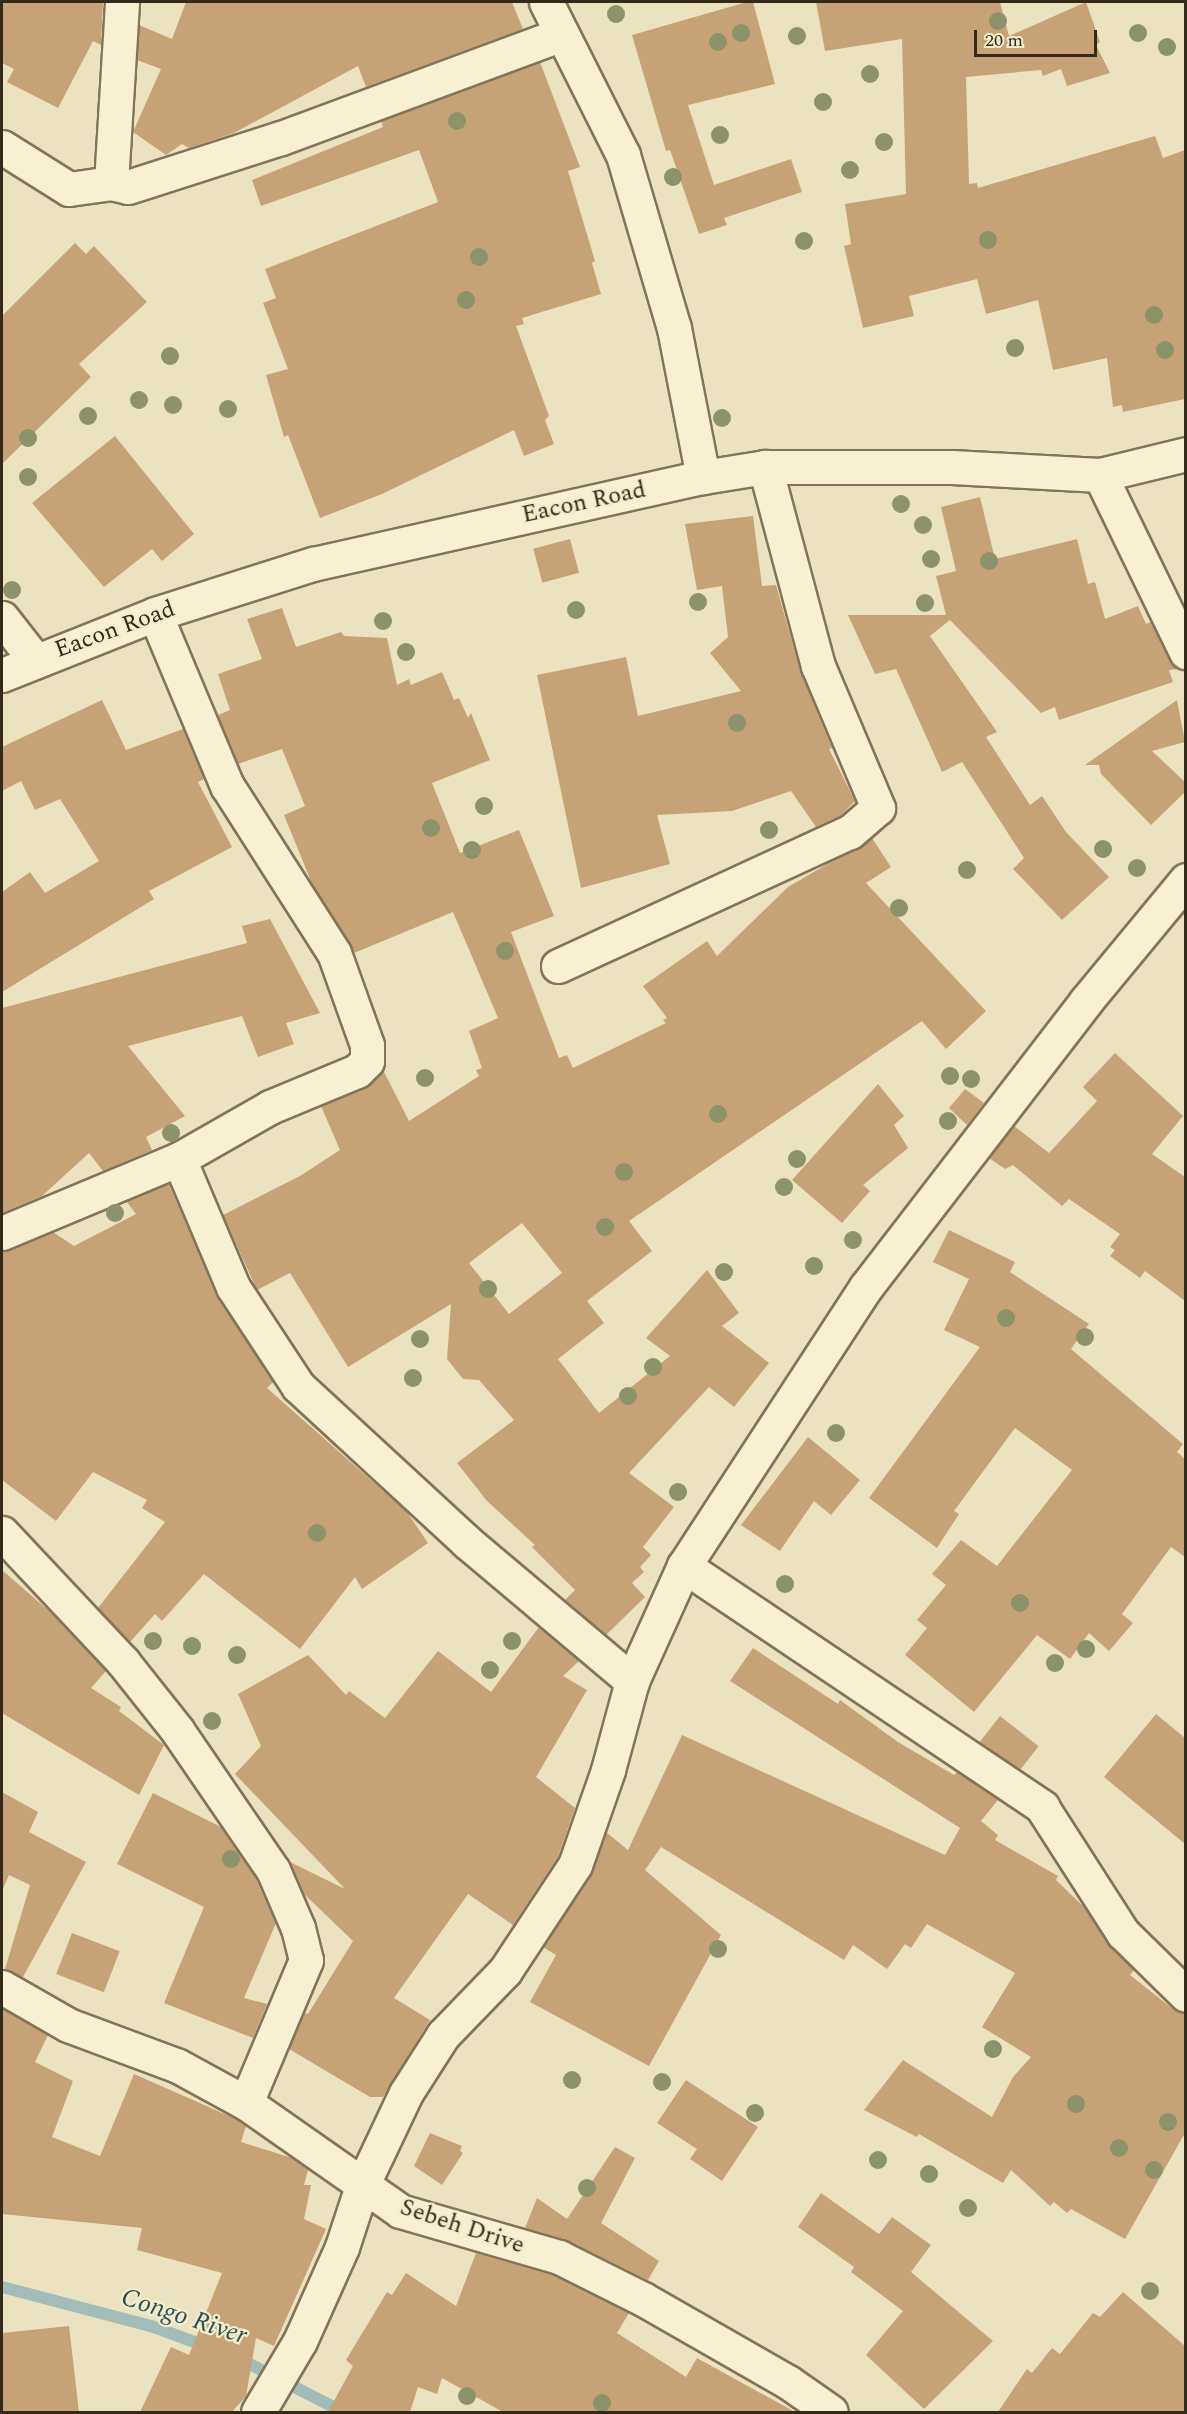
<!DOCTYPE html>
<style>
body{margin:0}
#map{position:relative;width:1187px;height:2414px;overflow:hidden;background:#ebe3bf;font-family:Spectral,serif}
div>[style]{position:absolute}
.stream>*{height:12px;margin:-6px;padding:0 6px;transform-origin:6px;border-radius:6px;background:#a2bdb9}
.building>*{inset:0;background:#c8a277;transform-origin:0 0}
.roads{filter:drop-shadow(2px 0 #837458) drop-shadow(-2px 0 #837458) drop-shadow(0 2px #837458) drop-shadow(0 -2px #837458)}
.minor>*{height:33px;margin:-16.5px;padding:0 16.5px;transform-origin:16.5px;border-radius:16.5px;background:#f7f0d2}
.trees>*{width:18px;height:18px;margin:-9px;border-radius:50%;background:#8c926a}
span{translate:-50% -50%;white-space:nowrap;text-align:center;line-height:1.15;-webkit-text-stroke:4.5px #f3edce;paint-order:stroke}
.street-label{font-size:24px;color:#332a1c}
.water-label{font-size:26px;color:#2c5052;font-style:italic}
.frame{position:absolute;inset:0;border:3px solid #332a1c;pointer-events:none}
.scale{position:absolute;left:974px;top:30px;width:123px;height:27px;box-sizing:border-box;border:3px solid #332a1c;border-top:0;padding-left:8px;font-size:18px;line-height:21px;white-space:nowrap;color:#332a1c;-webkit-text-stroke:4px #f3edce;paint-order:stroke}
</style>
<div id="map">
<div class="stream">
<div style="left:2px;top:2287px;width:154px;rotate:14.7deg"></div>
<div style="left:151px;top:2326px;width:61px;rotate:20.2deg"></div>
<div style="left:238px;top:2358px;width:118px;rotate:27.2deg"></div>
</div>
<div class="building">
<div style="clip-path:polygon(2px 2px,103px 2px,101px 45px,93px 41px,58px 108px,7px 82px,14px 69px,2px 63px)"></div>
<div style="clip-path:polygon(186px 2px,512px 2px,523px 29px,366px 87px,358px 66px,234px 133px,189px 148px,182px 144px,166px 155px,133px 132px,161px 69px,137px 60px,139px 25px,172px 39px)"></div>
<div style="clip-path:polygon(747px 2px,753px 2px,775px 84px,688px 105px,714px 185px,791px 159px,802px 192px,724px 218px,727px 225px,699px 234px,670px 150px,666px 151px,632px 35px)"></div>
<div style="clip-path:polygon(816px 2px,1000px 2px,1009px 36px,1086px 2px,1100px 42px,1096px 45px,1110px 73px,1067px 86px,1061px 69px,1043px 76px,1041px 70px,966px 77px,969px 184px,977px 183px,978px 188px,1155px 136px,1163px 158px,1185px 150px,1185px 399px,1123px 412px,1122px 405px,1113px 407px,1107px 358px,1053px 370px,1038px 300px,986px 314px,977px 279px,909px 296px,914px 316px,863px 328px,844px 246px,851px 244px,845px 204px,906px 194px,902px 39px,825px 51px)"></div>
<div style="clip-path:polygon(540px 62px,580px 167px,568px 171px,595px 261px,592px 263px,601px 294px,522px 318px,524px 324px,516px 326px,549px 416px,545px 420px,554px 444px,524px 456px,514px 430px,382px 494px,320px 518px,288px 435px,284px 437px,266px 375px,288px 369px,263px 303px,276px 298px,265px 269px,438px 202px,419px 150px,261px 206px,252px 180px,383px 127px,381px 121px)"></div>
<div style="clip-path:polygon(75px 243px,86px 254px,94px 246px,147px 302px,79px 364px,91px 377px,2px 464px,2px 316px)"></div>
<div style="clip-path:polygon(115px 436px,194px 534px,162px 561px,152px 549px,104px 587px,32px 503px)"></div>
<div style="clip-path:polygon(980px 497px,995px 559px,1077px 539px,1088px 584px,1095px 582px,1105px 619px,1138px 606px,1146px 624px,1151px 622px,1169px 660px,1179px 669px,1169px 670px,1173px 682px,1059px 720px,1055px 707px,1041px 713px,950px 620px,930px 636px,997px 732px,986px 737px,1030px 805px,1042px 796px,1066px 832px,1109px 877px,1062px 920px,1013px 869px,1024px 858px,962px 762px,942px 772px,896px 669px,875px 674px,848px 615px,946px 615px,936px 576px,956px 571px,941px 507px)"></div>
<div style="clip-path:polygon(753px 516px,762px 586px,776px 585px,801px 673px,832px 748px,829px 749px,855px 801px,840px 816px,816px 827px,791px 791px,732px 811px,657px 815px,670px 864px,581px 888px,537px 675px,626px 657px,638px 716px,741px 691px,710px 653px,728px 637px,722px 586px,697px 590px,685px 524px)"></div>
<div style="left:570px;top:539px;width:35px;height:38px;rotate:75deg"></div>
<div style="clip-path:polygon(evenodd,282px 608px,296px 647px,341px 632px,344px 636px,387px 638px,397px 685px,409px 679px,411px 685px,442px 672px,454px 700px,459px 698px,468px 718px,471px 713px,490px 760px,432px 783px,460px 853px,519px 830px,554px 916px,511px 932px,559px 1058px,567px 1055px,573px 1068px,666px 1023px,663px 1020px,667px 1018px,643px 986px,707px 941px,717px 956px,788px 887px,872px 838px,891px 867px,866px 883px,986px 1011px,946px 1049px,922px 1021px,629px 1221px,652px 1251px,587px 1301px,604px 1323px,558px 1359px,599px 1413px,670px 1356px,646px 1338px,707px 1270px,739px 1313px,722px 1326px,769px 1363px,734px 1407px,709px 1387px,629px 1473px,674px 1507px,643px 1547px,651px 1555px,640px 1567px,644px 1572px,632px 1583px,645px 1597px,606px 1635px,565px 1600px,575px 1590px,532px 1547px,535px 1545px,487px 1501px,457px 1463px,514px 1420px,479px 1380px,463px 1379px,447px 1359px,451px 1304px,348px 1367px,290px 1273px,257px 1290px,223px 1215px,300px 1176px,340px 1150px,321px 1106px,365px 1088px,383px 1070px,409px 1121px,479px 1076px,476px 1070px,482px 1068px,469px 1031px,498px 1018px,453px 912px,354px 953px,313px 886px,284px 815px,305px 806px,282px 749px,238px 764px,218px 715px,230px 710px,218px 674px,262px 659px,247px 619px,282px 608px,522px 1223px,562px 1273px,509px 1314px,469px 1263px,522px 1223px)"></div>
<div style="clip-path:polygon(102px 700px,126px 750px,183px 729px,204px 779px,198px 782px,232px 847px,149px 891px,154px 899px,2px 992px,2px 892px,30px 872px,45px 893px,99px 861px,60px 799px,35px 810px,21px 781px,2px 791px,2px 747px)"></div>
<div style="clip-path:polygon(1177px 700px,1185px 742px,1152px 751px,1185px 782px,1185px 792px,1151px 825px,1101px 774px,1099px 765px,1085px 765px)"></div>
<div style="clip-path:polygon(270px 919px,320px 1013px,286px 1023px,294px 1044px,258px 1057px,242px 1016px,128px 1046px,185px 1116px,146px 1137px,152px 1150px,103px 1171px,89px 1153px,42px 1196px,2px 1213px,2px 1008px,247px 943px,242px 926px)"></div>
<div style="clip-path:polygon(1115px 1053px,1183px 1116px,1152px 1154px,1185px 1177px,1185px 1301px,1145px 1271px,1140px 1278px,1110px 1256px,1115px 1250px,1110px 1247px,1120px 1234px,1069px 1199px,1062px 1206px,1013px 1165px,1005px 1169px,989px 1158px,1014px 1126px,1049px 1153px,1097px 1101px,1083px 1087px)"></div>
<div style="clip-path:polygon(878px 1084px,904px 1116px,894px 1125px,908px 1148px,863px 1185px,870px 1191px,842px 1223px,792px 1180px)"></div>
<div style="clip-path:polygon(965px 1089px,984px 1103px,967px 1125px,949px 1108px)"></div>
<div style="clip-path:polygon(169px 1184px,216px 1294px,273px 1382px,267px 1388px,407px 1512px,428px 1543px,362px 1589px,355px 1577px,300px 1649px,204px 1574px,162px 1621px,155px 1614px,130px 1642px,98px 1608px,165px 1522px,142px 1508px,147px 1500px,93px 1472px,56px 1521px,2px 1480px,2px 1251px,53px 1232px,74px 1246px,136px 1214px,126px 1201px)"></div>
<div style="clip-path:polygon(949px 1230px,1015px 1262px,1010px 1272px,1089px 1324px,1071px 1349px,1183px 1444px,1177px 1452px,1185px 1459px,1185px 1557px,1171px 1547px,1122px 1614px,1133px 1623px,1109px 1651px,1089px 1633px,1070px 1659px,1037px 1635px,974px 1712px,905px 1655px,927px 1628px,917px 1620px,946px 1585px,932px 1574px,961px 1540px,997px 1566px,1072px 1470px,1015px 1428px,954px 1511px,959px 1514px,937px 1548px,869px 1498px,980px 1347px,944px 1330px,969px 1279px,933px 1262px)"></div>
<div style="clip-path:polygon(808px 1437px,860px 1480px,831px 1515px,814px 1501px,780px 1551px,741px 1525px)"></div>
<div style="clip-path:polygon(2px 1570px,48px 1610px,106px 1671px,91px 1688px,121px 1707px,119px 1711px,164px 1745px,139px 1795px,2px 1713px)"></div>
<div style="clip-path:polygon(539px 1627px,579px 1661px,563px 1676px,587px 1690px,536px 1777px,575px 1808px,558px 1857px,513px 1925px,468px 1894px,394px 1998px,430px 2020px,383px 2097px,370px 2097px,289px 2049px,304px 2013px,308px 2014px,353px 1941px,304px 1894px,290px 1862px,345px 1889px,235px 1774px,261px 1746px,238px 1694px,308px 1655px,346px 1695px,349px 1691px,385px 1718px,438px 1651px,491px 1692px)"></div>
<div style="clip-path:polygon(753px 1648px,838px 1704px,840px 1700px,898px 1742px,954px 1775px,957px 1772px,998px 1800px,981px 1821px,998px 1835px,995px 1840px,1058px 1876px,1056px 1880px,1085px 1908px,1107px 1943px,1134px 1970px,1130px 1975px,1173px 2009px,1185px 2013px,1185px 2133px,1125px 2239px,1071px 2209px,1067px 2213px,1054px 2202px,1050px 2206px,1011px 2170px,1003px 2183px,919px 2134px,917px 2137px,864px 2110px,903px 2060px,992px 2117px,1013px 2077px,1031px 2057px,982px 2027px,1015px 1973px,927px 1924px,911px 1948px,905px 1944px,887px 1969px,853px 1945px,844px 1960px,661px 1847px,645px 1870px,721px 1935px,649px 2066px,530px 2002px,556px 1955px,543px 1947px,591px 1875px,606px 1832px,628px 1850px,682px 1735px,945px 1855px,960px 1828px,730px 1681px)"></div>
<div style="clip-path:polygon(1156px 1714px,1185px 1738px,1185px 1844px,1104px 1777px)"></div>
<div style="left:1000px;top:1716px;width:49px;height:33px;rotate:38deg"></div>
<div style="clip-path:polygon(2px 1792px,38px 1812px,29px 1832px,86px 1862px,23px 1977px,5px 1969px,30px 1885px,9px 1875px,2px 1891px)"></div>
<div style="clip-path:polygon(153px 1793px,221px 1827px,256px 1879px,276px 1923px,244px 1998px,267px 2004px,253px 2038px,164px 2003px,204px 1907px,117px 1864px)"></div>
<div style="left:72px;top:1933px;width:51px;height:44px;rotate:21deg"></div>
<div style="clip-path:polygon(2px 2008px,48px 2035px,35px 2062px,73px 2081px,52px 2137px,100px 2156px,134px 2074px,236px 2119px,246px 2126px,241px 2142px,292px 2158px,308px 2170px,304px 2185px,311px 2185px,304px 2219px,326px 2229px,274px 2346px,256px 2338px,246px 2396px,232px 2412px,140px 2412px,171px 2347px,189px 2355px,222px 2273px,137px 2250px,142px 2228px,2px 2214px)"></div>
<div style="clip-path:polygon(686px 2080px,758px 2127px,722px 2181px,690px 2159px,697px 2149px,657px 2123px)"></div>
<div style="clip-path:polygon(430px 2133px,462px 2146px,460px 2151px,463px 2153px,442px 2185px,414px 2166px)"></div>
<div style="clip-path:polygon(615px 2147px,635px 2158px,601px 2223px,659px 2261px,648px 2280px,567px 2240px,525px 2228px,537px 2198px,567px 2219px)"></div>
<div style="clip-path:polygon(821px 2193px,879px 2234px,892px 2217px,931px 2245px,911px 2272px,993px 2341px,924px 2409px,866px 2355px,903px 2311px,851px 2272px,854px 2267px,798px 2227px)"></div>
<div style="clip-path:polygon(476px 2253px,552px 2275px,629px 2313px,617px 2333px,686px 2377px,697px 2358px,795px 2412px,503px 2412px,442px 2378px,437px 2394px,418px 2387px,410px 2412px,328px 2412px,353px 2366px,346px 2360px,387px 2292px,392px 2295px,406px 2273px,456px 2306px)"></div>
<div style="clip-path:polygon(1123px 2292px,1185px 2346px,1185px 2412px,998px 2412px,1027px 2369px,1032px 2373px,1052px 2348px,1060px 2354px,1093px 2313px,1100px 2317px)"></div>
<div style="clip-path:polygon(69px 2326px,79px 2412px,2px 2412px,2px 2333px)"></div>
</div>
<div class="roads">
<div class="minor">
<div style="left:546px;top:2px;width:171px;rotate:63.3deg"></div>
<div style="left:623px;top:155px;width:180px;rotate:73.6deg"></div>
<div style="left:674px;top:328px;width:152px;rotate:79deg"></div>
<div style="left:2px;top:147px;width:79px;rotate:32.1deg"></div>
<div style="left:69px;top:189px;width:42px;rotate:-8.1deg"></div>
<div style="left:111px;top:183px;width:17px;rotate:13deg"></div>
<div style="left:128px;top:187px;width:161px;rotate:-17.8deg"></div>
<div style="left:281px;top:138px;width:297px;rotate:-20.3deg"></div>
<div style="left:111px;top:183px;width:181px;rotate:-86.5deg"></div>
<div style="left:1100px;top:475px;width:197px;rotate:64.1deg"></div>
<div style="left:2px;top:618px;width:53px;rotate:51.8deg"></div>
<div style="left:2px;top:675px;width:165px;rotate:-21.7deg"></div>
<div style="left:155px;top:614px;width:166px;rotate:-17.6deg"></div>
<div style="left:313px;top:564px;width:400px;rotate:-12.6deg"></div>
<div style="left:703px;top:477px;width:63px;rotate:-9.2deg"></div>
<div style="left:765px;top:467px;width:187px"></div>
<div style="left:952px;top:467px;width:148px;rotate:3.1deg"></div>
<div style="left:1100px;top:475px;width:89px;rotate:-13.7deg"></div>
<div style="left:558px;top:966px;width:321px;rotate:-24.7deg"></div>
<div style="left:850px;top:832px;width:37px;rotate:-41deg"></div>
<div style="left:878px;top:808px;width:154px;rotate:-112.9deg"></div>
<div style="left:818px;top:666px;width:206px;rotate:-104.9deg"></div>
<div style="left:179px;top:1159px;width:139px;rotate:67.1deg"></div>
<div style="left:233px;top:1287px;width:118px;rotate:56.7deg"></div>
<div style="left:298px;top:1386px;width:230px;rotate:42.7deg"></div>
<div style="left:467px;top:1542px;width:216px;rotate:40.1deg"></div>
<div style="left:2px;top:1233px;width:192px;rotate:-22.7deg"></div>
<div style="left:179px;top:1159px;width:105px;rotate:-29.7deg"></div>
<div style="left:270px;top:1107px;width:94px;rotate:-22.5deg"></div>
<div style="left:357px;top:1071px;width:14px;rotate:-45deg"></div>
<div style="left:367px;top:1061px;width:16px;rotate:-90deg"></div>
<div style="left:367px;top:1045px;width:98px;rotate:-109.7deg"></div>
<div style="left:334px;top:953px;width:198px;rotate:-122.6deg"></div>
<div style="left:227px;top:786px;width:186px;rotate:-112.7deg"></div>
<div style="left:2px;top:1533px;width:177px;rotate:46.8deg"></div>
<div style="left:123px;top:1662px;width:87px;rotate:51.5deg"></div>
<div style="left:177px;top:1730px;width:170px;rotate:55.6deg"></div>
<div style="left:273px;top:1870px;width:63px;rotate:66.7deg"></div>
<div style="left:298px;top:1928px;width:33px;rotate:76deg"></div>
<div style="left:306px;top:1960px;width:155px;rotate:112.8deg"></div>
<div style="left:684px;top:1566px;width:432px;rotate:33.9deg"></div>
<div style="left:1042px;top:1807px;width:150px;rotate:57.3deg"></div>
<div style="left:1123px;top:1933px;width:88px;rotate:44.5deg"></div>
<div style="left:2px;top:1987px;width:76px;rotate:29.9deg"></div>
<div style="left:68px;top:2025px;width:117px;rotate:20.4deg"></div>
<div style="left:178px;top:2066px;width:77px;rotate:28.6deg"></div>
<div style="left:246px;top:2103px;width:188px;rotate:35deg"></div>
<div style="left:400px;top:2211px;width:166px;rotate:16.1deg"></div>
<div style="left:559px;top:2257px;width:94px;rotate:26.6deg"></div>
<div style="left:643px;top:2299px;width:167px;rotate:29.8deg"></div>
<div style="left:788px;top:2382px;width:52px;rotate:34.9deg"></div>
<div style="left:258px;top:2412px;width:82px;rotate:-59.4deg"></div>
<div style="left:300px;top:2341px;width:103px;rotate:-65.9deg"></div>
<div style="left:342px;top:2247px;width:64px;rotate:-71.8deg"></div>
<div style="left:362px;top:2186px;width:103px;rotate:-64.7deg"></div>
<div style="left:406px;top:2093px;width:69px;rotate:-57.5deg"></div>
<div style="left:443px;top:2035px;width:89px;rotate:-45.9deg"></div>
<div style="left:505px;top:1971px;width:127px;rotate:-56.6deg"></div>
<div style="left:575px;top:1865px;width:101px;rotate:-70.8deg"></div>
<div style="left:608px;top:1770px;width:92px;rotate:-74.9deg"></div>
<div style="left:632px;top:1681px;width:126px;rotate:-65.7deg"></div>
<div style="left:684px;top:1566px;width:333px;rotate:-56.9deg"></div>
<div style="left:866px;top:1287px;width:361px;rotate:-52.4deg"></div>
<div style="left:1086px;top:1001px;width:157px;rotate:-50.4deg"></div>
</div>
</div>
<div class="trees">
<div style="left:616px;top:14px"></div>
<div style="left:998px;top:21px"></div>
<div style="left:741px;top:33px"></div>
<div style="left:1138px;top:33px"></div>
<div style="left:797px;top:36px"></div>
<div style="left:718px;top:42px"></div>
<div style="left:1167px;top:47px"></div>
<div style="left:870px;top:74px"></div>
<div style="left:823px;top:102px"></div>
<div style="left:457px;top:121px"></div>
<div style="left:720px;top:135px"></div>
<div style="left:884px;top:142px"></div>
<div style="left:850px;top:170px"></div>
<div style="left:673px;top:177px"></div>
<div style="left:988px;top:240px"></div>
<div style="left:804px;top:241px"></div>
<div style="left:479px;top:257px"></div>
<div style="left:466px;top:300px"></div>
<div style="left:1154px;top:315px"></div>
<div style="left:1015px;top:348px"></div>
<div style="left:1165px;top:350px"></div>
<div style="left:170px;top:356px"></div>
<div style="left:139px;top:400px"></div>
<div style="left:173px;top:405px"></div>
<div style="left:228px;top:409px"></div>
<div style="left:88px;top:416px"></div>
<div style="left:722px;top:418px"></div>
<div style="left:28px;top:438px"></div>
<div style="left:28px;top:477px"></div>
<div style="left:901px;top:504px"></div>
<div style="left:923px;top:525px"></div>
<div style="left:931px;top:559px"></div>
<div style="left:989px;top:561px"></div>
<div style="left:12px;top:590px"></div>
<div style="left:698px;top:602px"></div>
<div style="left:925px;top:603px"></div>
<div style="left:576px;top:610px"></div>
<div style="left:383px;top:621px"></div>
<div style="left:406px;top:652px"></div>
<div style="left:737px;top:723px"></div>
<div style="left:484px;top:806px"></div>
<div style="left:431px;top:828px"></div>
<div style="left:769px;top:830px"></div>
<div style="left:1103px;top:849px"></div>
<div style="left:472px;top:850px"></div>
<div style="left:1137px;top:868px"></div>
<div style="left:967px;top:870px"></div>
<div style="left:899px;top:908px"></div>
<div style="left:505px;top:951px"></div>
<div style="left:950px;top:1076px"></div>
<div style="left:425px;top:1078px"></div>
<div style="left:971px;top:1079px"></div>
<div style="left:718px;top:1114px"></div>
<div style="left:948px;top:1121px"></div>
<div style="left:171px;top:1133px"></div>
<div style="left:797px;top:1159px"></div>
<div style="left:624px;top:1172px"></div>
<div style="left:784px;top:1187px"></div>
<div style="left:115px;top:1213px"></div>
<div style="left:605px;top:1227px"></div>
<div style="left:853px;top:1240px"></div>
<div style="left:814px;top:1266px"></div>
<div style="left:724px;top:1272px"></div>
<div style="left:488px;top:1289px"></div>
<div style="left:1006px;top:1318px"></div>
<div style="left:1085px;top:1337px"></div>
<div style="left:420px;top:1339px"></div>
<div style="left:653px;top:1367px"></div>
<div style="left:413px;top:1378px"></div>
<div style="left:628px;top:1396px"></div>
<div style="left:836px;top:1433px"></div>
<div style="left:678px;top:1492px"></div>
<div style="left:317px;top:1533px"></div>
<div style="left:785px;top:1584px"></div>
<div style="left:1020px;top:1603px"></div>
<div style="left:153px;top:1641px"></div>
<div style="left:512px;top:1641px"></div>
<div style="left:192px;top:1646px"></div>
<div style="left:1086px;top:1649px"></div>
<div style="left:237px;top:1655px"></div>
<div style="left:1055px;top:1663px"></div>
<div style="left:490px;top:1670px"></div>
<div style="left:212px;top:1721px"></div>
<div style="left:231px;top:1859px"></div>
<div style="left:718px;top:1949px"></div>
<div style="left:993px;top:2049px"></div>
<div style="left:572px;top:2080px"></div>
<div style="left:662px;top:2082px"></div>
<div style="left:1076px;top:2104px"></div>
<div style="left:755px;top:2113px"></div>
<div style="left:1168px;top:2122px"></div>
<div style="left:1119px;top:2148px"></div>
<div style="left:878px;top:2160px"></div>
<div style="left:1154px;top:2170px"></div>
<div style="left:929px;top:2174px"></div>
<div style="left:587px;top:2188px"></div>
<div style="left:968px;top:2208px"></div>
<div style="left:1150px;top:2291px"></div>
<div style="left:467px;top:2396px"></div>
<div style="left:602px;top:2403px"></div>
</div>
<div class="street-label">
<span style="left:584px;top:503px;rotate:-12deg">Eacon Road</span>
<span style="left:115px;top:630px;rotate:-20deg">Eacon Road</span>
<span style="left:462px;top:2227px;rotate:18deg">Sebeh Drive</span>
</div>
<div class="water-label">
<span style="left:184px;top:2317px;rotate:18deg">Congo River</span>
</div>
<div class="frame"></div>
<div class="scale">20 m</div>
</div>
